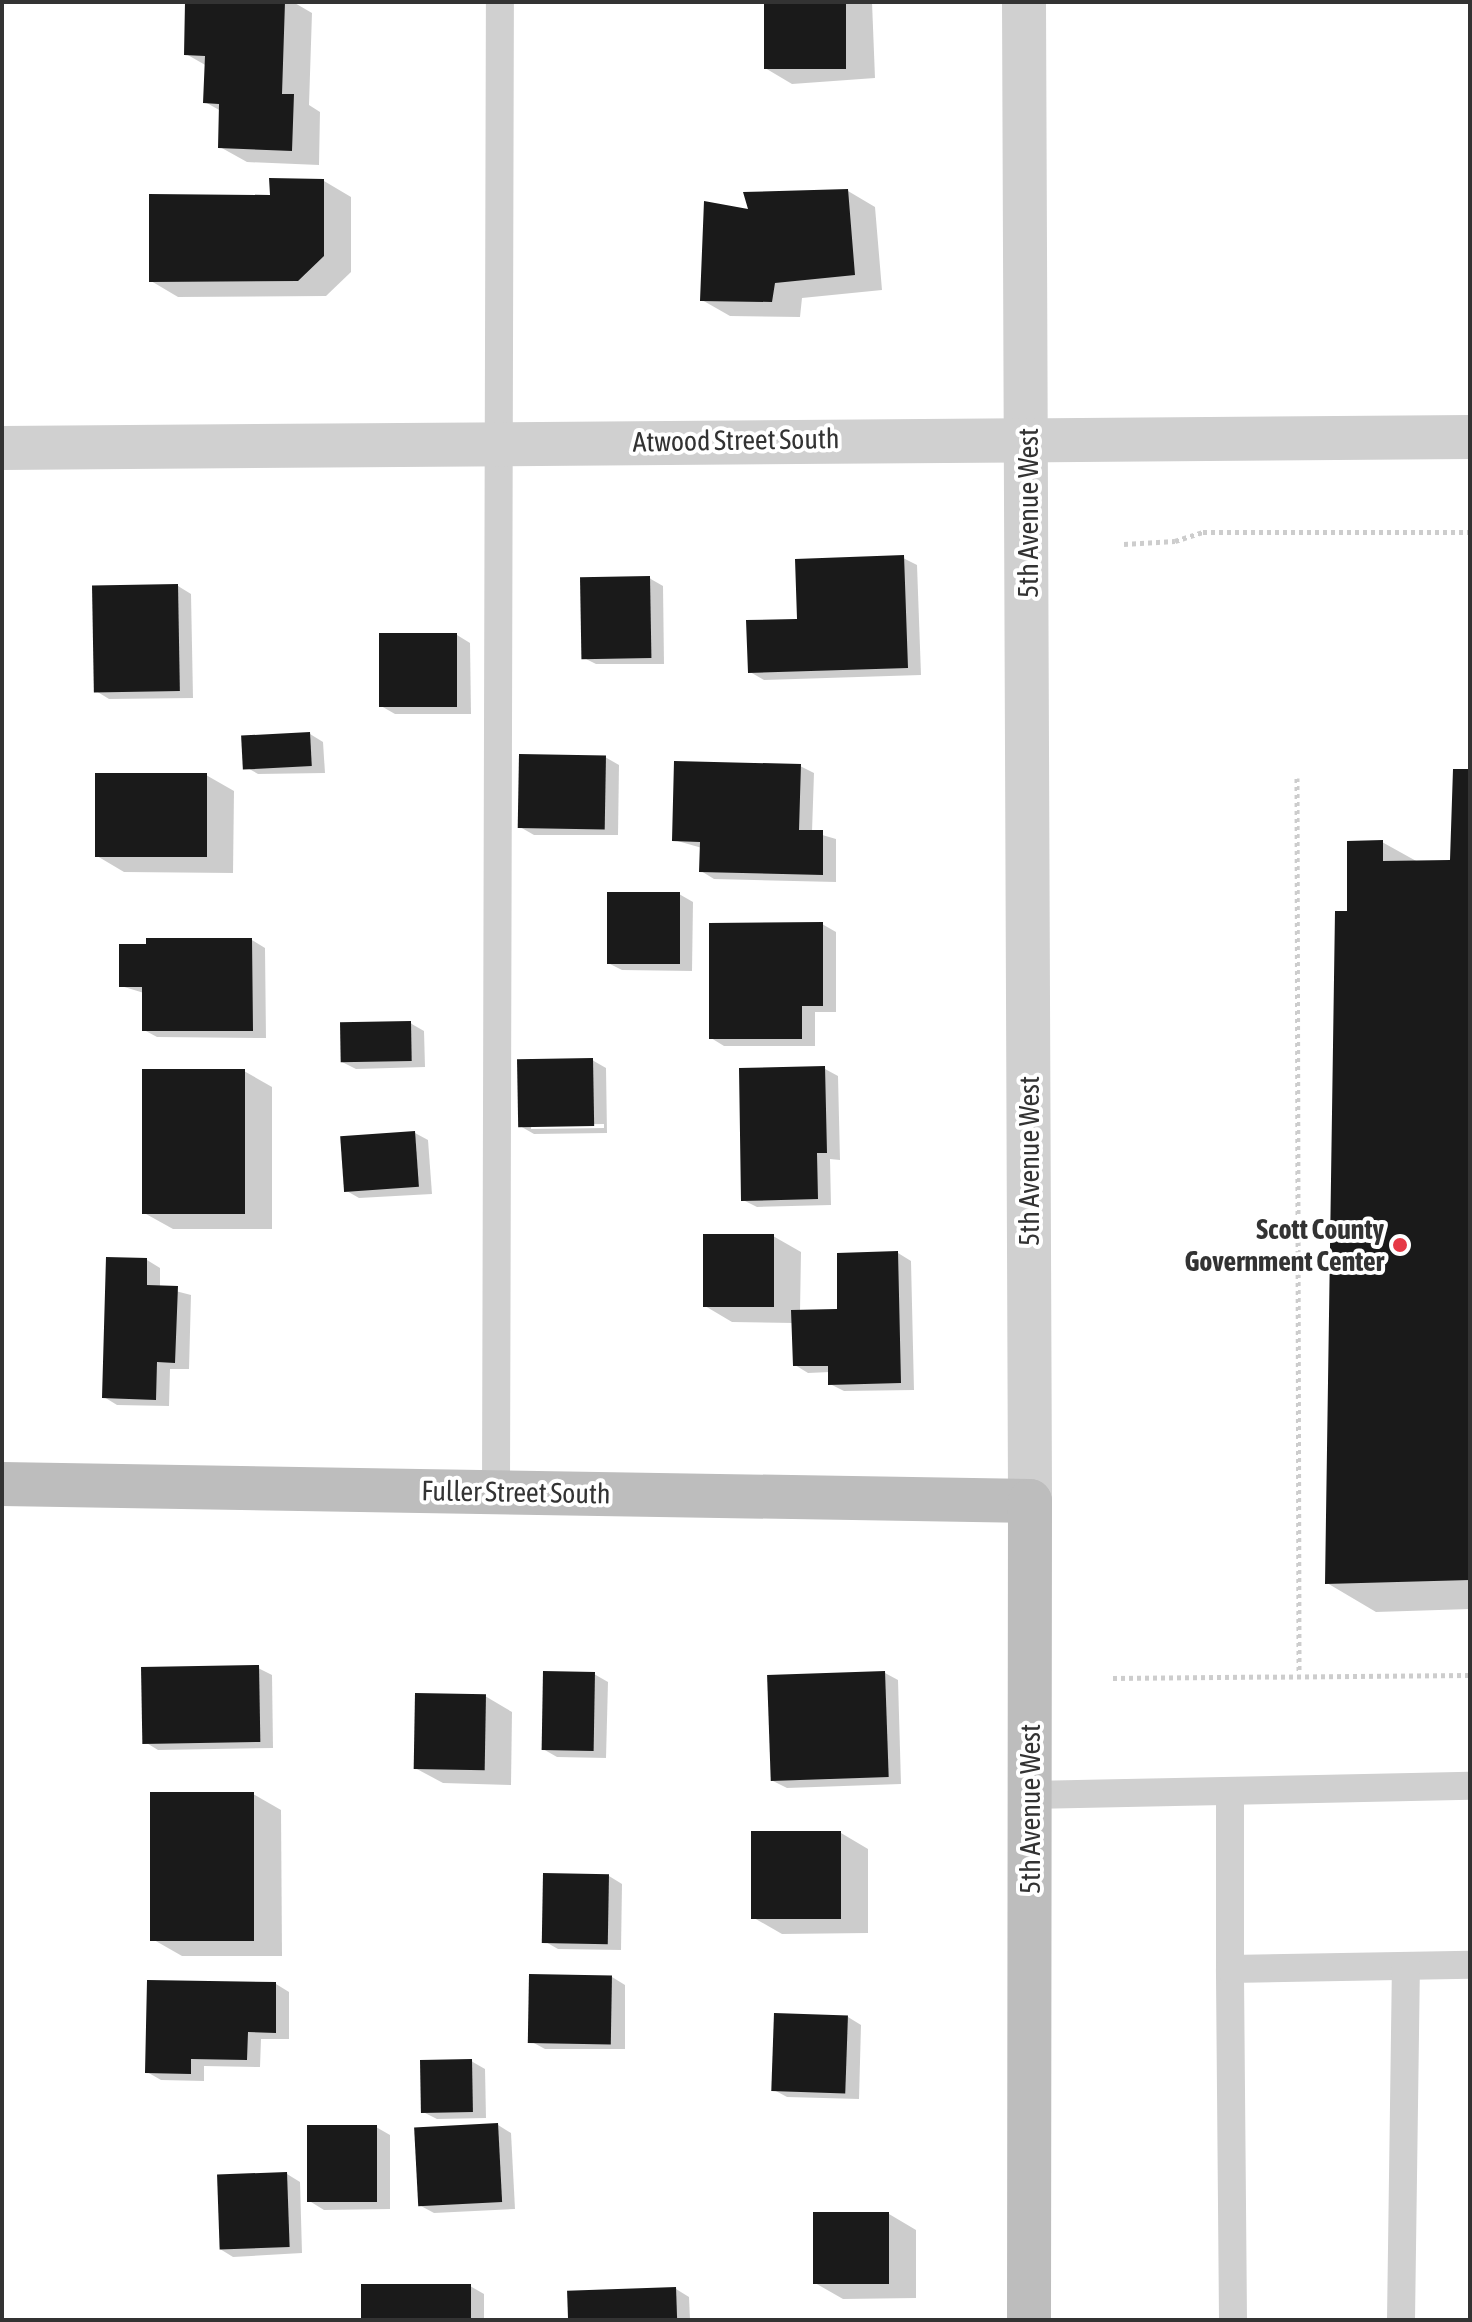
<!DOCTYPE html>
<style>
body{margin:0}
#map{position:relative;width:1472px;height:2322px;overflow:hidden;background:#fff;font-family:"Asap Condensed",sans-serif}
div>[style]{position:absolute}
.shadow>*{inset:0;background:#0003}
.building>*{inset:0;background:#1a1a1a;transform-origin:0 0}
.path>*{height:5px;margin-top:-2.5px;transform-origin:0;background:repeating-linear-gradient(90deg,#cdcdcd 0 4px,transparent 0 8px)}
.lane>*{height:28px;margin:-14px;padding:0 14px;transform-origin:14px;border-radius:14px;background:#d0d0d0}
.street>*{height:44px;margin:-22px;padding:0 22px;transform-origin:22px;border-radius:22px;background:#d0d0d0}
.secondary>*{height:44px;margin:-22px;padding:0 22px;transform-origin:22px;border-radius:22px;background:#bdbdbd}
.dots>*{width:22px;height:22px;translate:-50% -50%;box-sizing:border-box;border:4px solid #fff;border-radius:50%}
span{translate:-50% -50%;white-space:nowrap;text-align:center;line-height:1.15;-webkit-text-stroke:8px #fff;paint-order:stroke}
.street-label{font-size:28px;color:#333}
.poi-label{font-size:28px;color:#333;font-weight:700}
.right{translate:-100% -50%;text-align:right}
.frame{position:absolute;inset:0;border:4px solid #333;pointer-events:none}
</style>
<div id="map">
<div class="shadow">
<div style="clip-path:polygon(187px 2px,293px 2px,312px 13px,309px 105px,320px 112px,319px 165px,247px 162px,220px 147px,221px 111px,205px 102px,207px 66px,186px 54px)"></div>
<div style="clip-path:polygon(766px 2px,872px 2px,875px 78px,792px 84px,765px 68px)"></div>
<div style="clip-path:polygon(324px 181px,351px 197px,351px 272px,326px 296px,178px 297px,151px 281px,272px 197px)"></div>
<div style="clip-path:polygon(848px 191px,875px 207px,882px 290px,802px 298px,800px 317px,730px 316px,702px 300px,750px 211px)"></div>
<div style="clip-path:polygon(903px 558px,917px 565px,921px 675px,764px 680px,750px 672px,799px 620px)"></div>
<div style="clip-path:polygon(649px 578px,663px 586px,664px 664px,596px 664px,582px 657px)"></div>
<div style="clip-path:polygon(178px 586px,191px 594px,193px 698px,109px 699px,96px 691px)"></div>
<div style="clip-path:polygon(457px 635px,470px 643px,471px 714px,395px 714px,381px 706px)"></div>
<div style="clip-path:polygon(310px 734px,323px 742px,325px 773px,258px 774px,244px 766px)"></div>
<div style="clip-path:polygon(605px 757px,619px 765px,618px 835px,534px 835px,520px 827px)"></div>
<div style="clip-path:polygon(800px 766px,814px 773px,812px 832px,836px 839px,836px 882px,714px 879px,701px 871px,702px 848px,674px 840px)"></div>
<div style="clip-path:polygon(1470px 771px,1470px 1609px,1376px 1612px,1327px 1583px,1349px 913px,1382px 842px,1418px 862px,1452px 862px)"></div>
<div style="clip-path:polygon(206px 775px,234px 791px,233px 873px,124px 872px,97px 856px)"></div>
<div style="clip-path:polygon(679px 894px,693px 902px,692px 971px,622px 970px,608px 963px)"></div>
<div style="clip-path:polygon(822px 924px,836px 932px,836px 1012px,815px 1012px,815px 1046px,724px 1046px,711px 1038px)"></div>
<div style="clip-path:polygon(252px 940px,265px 948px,266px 1038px,157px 1037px,144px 1030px,144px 993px,121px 986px)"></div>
<div style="clip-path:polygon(410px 1023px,424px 1031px,425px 1067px,356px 1069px,342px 1062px)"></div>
<div style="clip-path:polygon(evenodd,592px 1060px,606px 1068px,607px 1133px,534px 1134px,520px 1126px,592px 1060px,604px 1124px,604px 1128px,531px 1129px,531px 1125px,604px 1124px)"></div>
<div style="clip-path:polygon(825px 1069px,838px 1076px,840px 1160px,830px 1159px,831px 1205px,757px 1207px,743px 1200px)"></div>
<div style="clip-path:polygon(244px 1071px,272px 1087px,272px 1229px,173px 1229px,146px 1214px)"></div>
<div style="clip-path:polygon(415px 1133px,428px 1140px,432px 1194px,359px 1198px,345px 1190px)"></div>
<div style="clip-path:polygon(773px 1236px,801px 1252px,800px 1312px,839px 1311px,898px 1253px,911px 1261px,914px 1390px,844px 1391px,830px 1384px,830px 1372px,808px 1373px,795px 1365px,794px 1323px,732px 1322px,705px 1306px)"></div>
<div style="clip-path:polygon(147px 1260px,160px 1268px,160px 1287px,191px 1295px,189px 1369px,170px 1369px,169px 1406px,117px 1405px,104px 1397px)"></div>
<div style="clip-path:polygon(258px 1668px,272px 1675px,273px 1748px,158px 1750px,145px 1742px)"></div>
<div style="clip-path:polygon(885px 1673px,898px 1680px,901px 1784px,787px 1788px,773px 1781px)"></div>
<div style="clip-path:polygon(594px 1674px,608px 1682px,606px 1758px,557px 1757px,543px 1749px)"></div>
<div style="clip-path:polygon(485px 1696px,512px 1712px,511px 1785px,443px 1783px,415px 1768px)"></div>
<div style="clip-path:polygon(253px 1794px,281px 1810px,282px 1956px,182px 1956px,154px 1940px)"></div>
<div style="clip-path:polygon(841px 1833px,868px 1849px,868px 1933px,782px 1934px,754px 1918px)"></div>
<div style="clip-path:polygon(609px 1876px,622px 1884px,621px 1950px,558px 1949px,544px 1941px)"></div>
<div style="clip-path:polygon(612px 1977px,625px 1985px,625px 2049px,545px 2049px,532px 2042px)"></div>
<div style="clip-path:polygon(276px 1984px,289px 1992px,289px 2039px,261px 2039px,260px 2067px,204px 2066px,204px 2081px,161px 2080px,147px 2072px)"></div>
<div style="clip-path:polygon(848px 2017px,861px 2025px,859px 2099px,787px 2097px,774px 2090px)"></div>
<div style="clip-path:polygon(471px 2061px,485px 2069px,486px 2118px,437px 2119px,423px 2112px)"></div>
<div style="clip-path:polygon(498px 2125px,511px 2133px,515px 2209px,434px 2213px,421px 2206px)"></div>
<div style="clip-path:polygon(376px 2127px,390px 2135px,390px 2209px,324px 2210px,311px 2202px)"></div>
<div style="clip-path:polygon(287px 2174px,300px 2182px,302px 2253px,233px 2257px,220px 2249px)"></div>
<div style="clip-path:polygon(889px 2214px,916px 2230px,916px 2298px,843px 2299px,815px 2283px)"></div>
<div style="clip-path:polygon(470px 2286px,484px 2294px,484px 2320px,363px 2320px)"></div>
<div style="clip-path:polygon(676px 2289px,689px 2297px,690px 2320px,570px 2320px)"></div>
</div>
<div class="building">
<div style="clip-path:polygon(185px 2px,285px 2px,282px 94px,294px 94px,292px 151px,218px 148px,219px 104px,203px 103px,205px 56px,184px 55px)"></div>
<div style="left:764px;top:2px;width:82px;height:67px"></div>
<div style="clip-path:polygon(269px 178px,324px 179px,324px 256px,298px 281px,149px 282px,149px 194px,270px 195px)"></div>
<div style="clip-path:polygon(848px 189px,855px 275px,775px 283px,772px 302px,700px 301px,704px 201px,748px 209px,743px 192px)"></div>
<div style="clip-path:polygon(904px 555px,908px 668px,748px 673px,746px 620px,797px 619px,795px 559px)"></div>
<div style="left:650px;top:576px;width:82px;height:70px;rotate:89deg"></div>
<div style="left:178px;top:584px;width:107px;height:86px;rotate:89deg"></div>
<div style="left:379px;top:633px;width:78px;height:74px"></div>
<div style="left:310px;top:732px;width:34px;height:69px;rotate:87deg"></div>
<div style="left:519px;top:754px;width:87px;height:74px;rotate:1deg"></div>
<div style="clip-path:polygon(674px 761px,801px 764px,799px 830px,823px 830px,823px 875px,699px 872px,700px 842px,672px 841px)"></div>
<div style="clip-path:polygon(1453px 769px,1470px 769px,1470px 1580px,1325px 1584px,1335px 911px,1347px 911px,1347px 841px,1383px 840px,1383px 861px,1450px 860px)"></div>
<div style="left:95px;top:773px;width:112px;height:84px"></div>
<div style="left:607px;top:892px;width:73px;height:72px"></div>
<div style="clip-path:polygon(823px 922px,823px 1006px,802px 1006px,802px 1039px,709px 1039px,709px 923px)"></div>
<div style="clip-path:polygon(146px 938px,252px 938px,253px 1031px,142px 1031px,142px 987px,119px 987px,119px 944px,146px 944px)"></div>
<div style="left:411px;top:1021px;width:40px;height:71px;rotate:89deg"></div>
<div style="left:593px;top:1058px;width:68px;height:76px;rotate:89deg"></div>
<div style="clip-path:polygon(825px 1066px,827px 1153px,817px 1153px,818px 1199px,741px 1201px,739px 1068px)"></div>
<div style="left:245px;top:1069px;width:145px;height:103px;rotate:90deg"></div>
<div style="left:415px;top:1131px;width:56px;height:75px;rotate:86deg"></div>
<div style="left:703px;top:1234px;width:71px;height:73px"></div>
<div style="clip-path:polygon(898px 1251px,901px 1383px,828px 1385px,828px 1366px,793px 1366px,791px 1310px,837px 1309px,837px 1253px)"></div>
<div style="clip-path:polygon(106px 1257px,147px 1258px,147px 1285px,178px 1286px,175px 1363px,157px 1362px,156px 1400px,102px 1398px)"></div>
<div style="left:259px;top:1665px;width:77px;height:118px;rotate:89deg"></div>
<div style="left:543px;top:1671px;width:52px;height:79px;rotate:1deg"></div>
<div style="left:885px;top:1671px;width:106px;height:118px;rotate:88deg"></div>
<div style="left:415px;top:1693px;width:71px;height:76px;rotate:1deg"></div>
<div style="left:254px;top:1792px;width:149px;height:104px;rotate:90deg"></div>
<div style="left:751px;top:1831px;width:90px;height:88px"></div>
<div style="left:543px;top:1873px;width:66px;height:70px;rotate:1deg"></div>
<div style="left:529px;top:1974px;width:83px;height:69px;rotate:1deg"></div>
<div style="clip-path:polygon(147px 1980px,276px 1982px,276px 2033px,248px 2032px,247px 2060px,191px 2059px,191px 2074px,145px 2073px)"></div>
<div style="left:774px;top:2013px;width:74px;height:78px;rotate:2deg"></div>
<div style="left:472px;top:2059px;width:53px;height:52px;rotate:89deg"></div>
<div style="left:498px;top:2123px;width:79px;height:84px;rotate:87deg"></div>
<div style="left:377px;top:2125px;width:77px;height:70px;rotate:90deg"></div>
<div style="left:287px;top:2172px;width:75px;height:70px;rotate:88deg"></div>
<div style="left:813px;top:2212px;width:76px;height:72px"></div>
<div style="left:361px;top:2284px;width:110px;height:36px"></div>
<div style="left:676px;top:2287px;width:33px;height:109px;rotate:88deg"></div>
</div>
<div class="path">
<div style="left:1124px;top:544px;width:51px;rotate:-3.4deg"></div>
<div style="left:1175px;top:541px;width:29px;rotate:-18deg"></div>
<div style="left:1203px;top:532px;width:267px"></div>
<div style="left:1297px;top:778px;width:895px;rotate:89.87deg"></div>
<div style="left:1113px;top:1678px;width:357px;rotate:-0.5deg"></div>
</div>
<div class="lane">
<div style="left:496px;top:1492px;width:1490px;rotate:-89.85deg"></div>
<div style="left:1030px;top:1795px;width:440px;rotate:-1.2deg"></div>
<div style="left:1230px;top:1969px;width:178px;rotate:-90deg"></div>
<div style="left:1233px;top:2320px;width:351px;rotate:-90.5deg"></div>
<div style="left:1230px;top:1969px;width:240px;rotate:-1deg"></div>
<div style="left:1401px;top:2320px;width:354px;rotate:-89.2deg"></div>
</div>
<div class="street">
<div style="left:1024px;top:2px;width:1499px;rotate:89.77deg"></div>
<div style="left:2px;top:448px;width:1468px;rotate:-0.43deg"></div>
</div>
<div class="secondary">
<div style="left:2px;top:1484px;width:1028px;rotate:0.95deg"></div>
<div style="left:1030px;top:1501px;width:819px;rotate:90.07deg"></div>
</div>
<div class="dots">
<div style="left:1400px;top:1245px;background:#e63946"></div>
</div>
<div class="street-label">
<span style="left:736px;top:440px;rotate:-1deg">Atwood Street South</span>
<span style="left:1028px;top:513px;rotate:-90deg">5th Avenue West</span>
<span style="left:1029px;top:1161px;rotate:-90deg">5th Avenue West</span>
<span style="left:516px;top:1492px;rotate:1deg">Fuller Street South</span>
<span style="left:1030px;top:1809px;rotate:-90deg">5th Avenue West</span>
</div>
<div class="poi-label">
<span class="right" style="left:1384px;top:1245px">Scott County<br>Government Center</span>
</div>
<div class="frame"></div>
</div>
